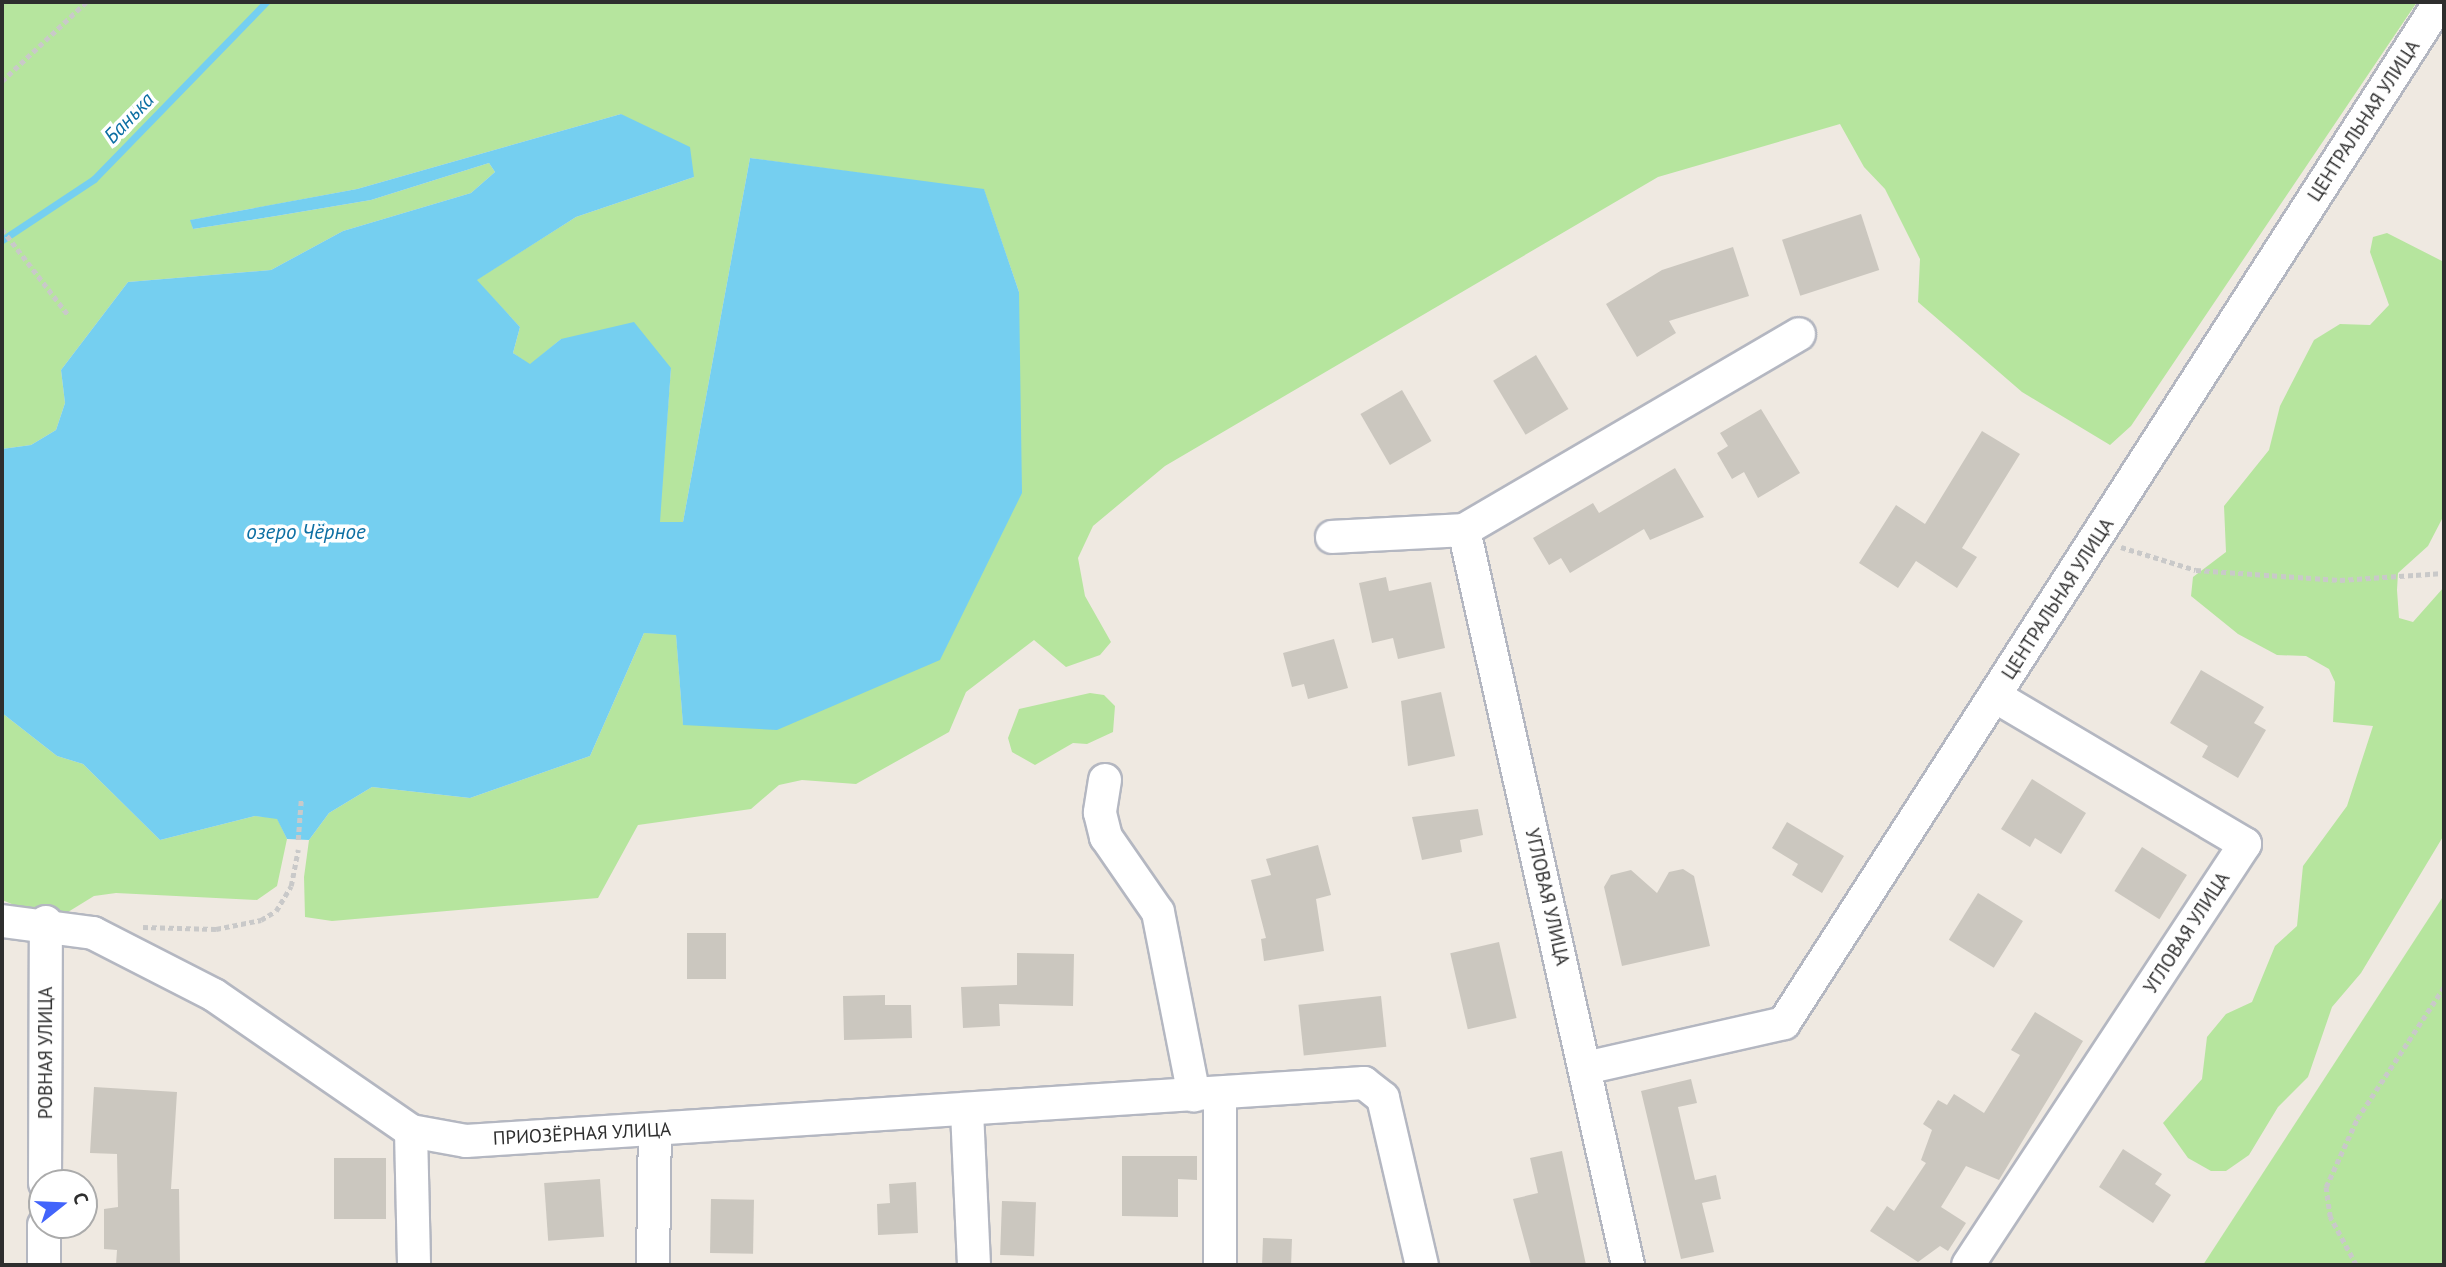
<!DOCTYPE html>
<meta charset="utf-8">
<style>
body{margin:0}
#map{position:relative;width:2446px;height:1267px;overflow:hidden;background:#efe9e1;font-family:"PT Sans",sans-serif}
div>[style]{position:absolute}
.green>*{inset:0;background:#b6e59e}
.water>*{inset:0;background:#75cff0}
.stream>*{height:7px;margin:-3.5px;padding:0 3.5px;transform-origin:3.5px;border-radius:3.5px;background:#75cff0}
.building>*{inset:0;background:#cbc7bf;transform-origin:0 0}
.path>*{height:4.5px;margin-top:-2.25px;transform-origin:0;background:repeating-linear-gradient(90deg,#c9c9c9 0 5px,transparent 0 8.5px)}
.roads{filter:drop-shadow(2px 0 #b4b7c1) drop-shadow(-2px 0 #b4b7c1) drop-shadow(0 2px #b4b7c1) drop-shadow(0 -2px #b4b7c1)}
.minor>*{height:32px;margin:-16px;padding:0 16px;transform-origin:16px;border-radius:16px;background:#fff}
span{translate:-50% -50%;white-space:nowrap;text-align:center;line-height:1.15;-webkit-text-stroke:7px #fff;paint-order:stroke}
.street-label{font-size:19px;color:#2e2e2e}
.water-label{font-size:21px;color:#0d6fa3;font-style:italic}
.frame{position:absolute;inset:0;border:4px solid #2e2e2e;pointer-events:none}
.north{position:absolute;left:28px;top:1169px;width:70px;height:70px;box-sizing:border-box;background:#fff;border:2px solid #ababab;border-radius:50%;rotate:72deg;font-size:19px;font-weight:700;line-height:28px;text-align:center;color:#2e2e2e}
.north::after{content:'';display:block;margin:auto;width:24px;height:32px;background:#4264fb;clip-path:polygon(50% 0,100% 100%,50% 72%,0 100%)}
</style>
<div id="map">
<div class="green">
<div style="clip-path:polygon(2px 2px,2417px 2px,2131px 426px,2110px 445px,2022px 392px,1918px 302px,1920px 259px,1885px 189px,1864px 167px,1840px 124px,1658px 177px,1165px 466px,1093px 526px,1078px 558px,1085px 596px,1111px 642px,1100px 655px,1066px 667px,1034px 640px,966px 692px,949px 732px,856px 784px,802px 780px,779px 785px,751px 809px,638px 825px,598px 898px,332px 921px,305px 917px,304px 877px,309px 840px,329px 813px,372px 787px,470px 798px,590px 756px,644px 633px,676px 634px,683px 724px,1019px 292px,984px 190px,750px 158px,683px 522px,659px 522px,671px 368px,561px 339px,530px 365px,513px 353px,520px 327px,476px 280px,576px 217px,694px 177px,621px 114px,357px 189px,191px 220px,193px 229px,276px 216px,371px 200px,489px 163px,495px 172px,471px 193px,343px 231px,271px 270px,128px 282px,61px 370px,65px 403px,56px 430px,31px 445px,2px 449px)"></div>
<div style="clip-path:polygon(2387px 233px,2444px 262px,2442px 519px,2428px 546px,2398px 573px,2397px 590px,2399px 618px,2413px 622px,2444px 587px,2444px 835px,2361px 973px,2332px 1007px,2308px 1077px,2278px 1107px,2249px 1155px,2226px 1171px,2211px 1171px,2188px 1158px,2163px 1123px,2202px 1079px,2207px 1037px,2226px 1014px,2252px 1002px,2275px 946px,2297px 926px,2303px 866px,2347px 806px,2373px 726px,2333px 722px,2335px 682px,2329px 669px,2306px 656px,2277px 655px,2238px 634px,2191px 596px,2193px 577px,2226px 552px,2224px 506px,2269px 450px,2280px 406px,2314px 340px,2340px 324px,2370px 325px,2389px 305px,2370px 252px,2373px 237px)"></div>
<div style="clip-path:polygon(1090px 693px,1104px 695px,1115px 706px,1113px 732px,1087px 744px,1073px 743px,1035px 765px,1012px 752px,1008px 738px,1019px 709px)"></div>
<div style="clip-path:polygon(2px 713px,57px 756px,83px 764px,160px 840px,255px 816px,277px 818px,287px 839px,277px 886px,257px 900px,116px 893px,94px 896px,68px 912px,29px 911px,2px 900px)"></div>
<div style="clip-path:polygon(2444px 895px,2444px 1265px,2203px 1265px)"></div>
</div>
<div class="water">
<div style="clip-path:polygon(621px 114px,690px 147px,694px 177px,576px 217px,477px 280px,520px 327px,513px 353px,530px 364px,561px 339px,634px 322px,671px 368px,660px 522px,683px 522px,750px 158px,984px 189px,1019px 292px,1022px 493px,940px 660px,777px 730px,683px 725px,676px 635px,644px 633px,590px 756px,470px 798px,372px 787px,329px 813px,309px 840px,287px 839px,277px 819px,255px 816px,160px 840px,83px 764px,57px 756px,2px 713px,2px 449px,31px 445px,56px 430px,65px 403px,61px 370px,128px 282px,271px 270px,343px 231px,471px 193px,495px 172px,489px 163px,371px 200px,276px 216px,193px 229px,190px 220px,357px 189px)"></div>
</div>
<div class="stream">
<div style="left:2px;top:240px;width:110px;rotate:-33.5deg"></div>
<div style="left:94px;top:179px;width:247px;rotate:-45.8deg"></div>
</div>
<div class="building">
<div style="left:1861px;top:214px;width:59px;height:83px;rotate:72deg"></div>
<div style="clip-path:polygon(1733px 247px,1749px 296px,1669px 321px,1676px 333px,1637px 357px,1606px 304px,1662px 270px)"></div>
<div style="left:1536px;top:355px;width:63px;height:50px;rotate:59deg"></div>
<div style="left:1402px;top:390px;width:59px;height:48px;rotate:60deg"></div>
<div style="clip-path:polygon(1761px 409px,1800px 473px,1758px 498px,1744px 472px,1732px 479px,1717px 453px,1728px 446px,1720px 433px)"></div>
<div style="clip-path:polygon(1982px 431px,2020px 454px,1962px 548px,1977px 557px,1957px 588px,1916px 561px,1898px 588px,1859px 563px,1896px 505px,1925px 524px)"></div>
<div style="clip-path:polygon(1675px 468px,1704px 517px,1650px 540px,1644px 529px,1570px 573px,1561px 558px,1549px 565px,1533px 538px,1593px 503px,1599px 513px)"></div>
<div style="clip-path:polygon(1386px 577px,1389px 591px,1431px 582px,1445px 648px,1398px 659px,1393px 638px,1372px 643px,1359px 583px)"></div>
<div style="clip-path:polygon(1334px 639px,1348px 688px,1308px 699px,1304px 684px,1292px 687px,1283px 653px)"></div>
<div style="clip-path:polygon(2201px 670px,2264px 707px,2254px 723px,2266px 730px,2238px 778px,2202px 757px,2208px 746px,2170px 723px)"></div>
<div style="clip-path:polygon(1441px 692px,1455px 756px,1408px 766px,1401px 701px)"></div>
<div style="clip-path:polygon(2032px 779px,2086px 813px,2061px 854px,2035px 838px,2030px 847px,2001px 829px)"></div>
<div style="clip-path:polygon(1478px 809px,1483px 835px,1460px 840px,1462px 852px,1422px 860px,1412px 817px)"></div>
<div style="clip-path:polygon(1787px 822px,1844px 856px,1822px 893px,1792px 875px,1798px 864px,1772px 848px)"></div>
<div style="clip-path:polygon(1318px 845px,1331px 895px,1316px 899px,1324px 951px,1264px 961px,1261px 939px,1266px 938px,1251px 880px,1271px 875px,1266px 859px)"></div>
<div style="left:2142px;top:847px;width:53px;height:52px;rotate:32deg"></div>
<div style="clip-path:polygon(1683px 869px,1694px 876px,1710px 946px,1622px 966px,1604px 887px,1611px 875px,1631px 870px,1657px 893px,1669px 872px)"></div>
<div style="left:1978px;top:893px;width:53px;height:55px;rotate:32deg"></div>
<div style="left:687px;top:933px;width:39px;height:46px"></div>
<div style="left:1499px;top:942px;width:78px;height:50px;rotate:77deg"></div>
<div style="clip-path:polygon(1017px 953px,1074px 954px,1073px 1006px,999px 1004px,1000px 1026px,963px 1028px,961px 987px,1017px 985px)"></div>
<div style="clip-path:polygon(885px 995px,885px 1005px,911px 1005px,912px 1038px,844px 1040px,843px 996px)"></div>
<div style="left:1381px;top:996px;width:51px;height:83px;rotate:84deg"></div>
<div style="clip-path:polygon(2035px 1012px,2083px 1041px,1999px 1180px,1966px 1166px,1941px 1207px,1966px 1223px,1948px 1251px,1940px 1246px,1918px 1262px,1870px 1231px,1887px 1206px,1894px 1211px,1926px 1163px,1921px 1160px,1932px 1130px,1923px 1124px,1938px 1100px,1947px 1105px,1954px 1094px,1984px 1113px,2020px 1055px,2011px 1050px)"></div>
<div style="clip-path:polygon(1691px 1079px,1697px 1103px,1678px 1107px,1695px 1180px,1716px 1175px,1721px 1199px,1702px 1203px,1714px 1252px,1681px 1259px,1641px 1091px)"></div>
<div style="clip-path:polygon(94px 1087px,177px 1092px,171px 1189px,179px 1189px,180px 1264px,116px 1265px,117px 1250px,104px 1249px,104px 1209px,118px 1207px,117px 1154px,90px 1153px)"></div>
<div style="clip-path:polygon(2123px 1149px,2162px 1174px,2155px 1184px,2171px 1195px,2153px 1223px,2099px 1187px)"></div>
<div style="clip-path:polygon(1562px 1151px,1586px 1265px,1531px 1265px,1513px 1199px,1538px 1193px,1530px 1158px)"></div>
<div style="clip-path:polygon(1122px 1156px,1197px 1156px,1197px 1180px,1178px 1179px,1178px 1217px,1122px 1216px)"></div>
<div style="left:334px;top:1158px;width:52px;height:61px"></div>
<div style="left:600px;top:1179px;width:58px;height:56px;rotate:86deg"></div>
<div style="clip-path:polygon(916px 1182px,918px 1233px,878px 1235px,877px 1204px,890px 1203px,889px 1184px)"></div>
<div style="left:711px;top:1199px;width:43px;height:54px;rotate:1deg"></div>
<div style="left:1002px;top:1201px;width:34px;height:54px;rotate:2deg"></div>
<div style="left:1263px;top:1238px;width:29px;height:27px;rotate:2deg"></div>
</div>
<div class="path">
<div style="left:2px;top:81px;width:115px;rotate:-43.2deg"></div>
<div style="left:2px;top:229px;width:110px;rotate:52.4deg"></div>
<div style="left:2121px;top:547px;width:78px;rotate:17deg"></div>
<div style="left:2196px;top:570px;width:144px;rotate:4deg"></div>
<div style="left:2340px;top:580px;width:104px;rotate:-3.9deg"></div>
<div style="left:298px;top:840px;width:40px;rotate:-85.7deg"></div>
<div style="left:143px;top:927px;width:73px;rotate:1.6deg"></div>
<div style="left:216px;top:929px;width:46px;rotate:-11.3deg"></div>
<div style="left:261px;top:920px;width:17px;rotate:-31deg"></div>
<div style="left:276px;top:911px;width:29px;rotate:-59deg"></div>
<div style="left:291px;top:886px;width:37px;rotate:-79deg"></div>
<div style="left:2356px;top:1265px;width:55px;rotate:-118.4deg"></div>
<div style="left:2330px;top:1217px;width:30px;rotate:-98deg"></div>
<div style="left:2326px;top:1187px;width:75px;rotate:-65.5deg"></div>
<div style="left:2357px;top:1119px;width:158px;rotate:-56.6deg"></div>
</div>
<div class="roads">
<div class="minor">
<div style="left:1464px;top:530px;width:753px;rotate:77.42deg"></div>
<div style="left:1332px;top:537px;width:132px;rotate:-3deg"></div>
<div style="left:1464px;top:530px;width:388px;rotate:-30.3deg"></div>
<div style="left:1105px;top:780px;width:33px;rotate:99deg"></div>
<div style="left:1100px;top:813px;width:25px;rotate:76deg"></div>
<div style="left:1106px;top:837px;width:91px;rotate:55.3deg"></div>
<div style="left:1158px;top:912px;width:187px;rotate:78.9deg"></div>
<div style="left:2px;top:921px;width:92px;rotate:7.5deg"></div>
<div style="left:93px;top:933px;width:136px;rotate:27.1deg"></div>
<div style="left:214px;top:995px;width:239px;rotate:34.6deg"></div>
<div style="left:411px;top:1131px;width:56px;rotate:10.3deg"></div>
<div style="left:466px;top:1141px;width:900px;rotate:-3.7deg"></div>
<div style="left:1364px;top:1083px;width:24px;rotate:38deg"></div>
<div style="left:1383px;top:1098px;width:171px;rotate:76.9deg"></div>
<div style="left:1585px;top:1068px;width:204px;rotate:-12.7deg"></div>
<div style="left:1784px;top:1023px;width:1214px;rotate:-57.28deg"></div>
<div style="left:967px;top:1111px;width:154px;rotate:87.4deg"></div>
<div style="left:411px;top:1131px;width:134px;rotate:88.7deg"></div>
<div style="left:45px;top:1183px;width:261px;rotate:-89.8deg"></div>
<div style="left:44px;top:1265px;width:40px;rotate:-90deg"></div>
<div style="left:653px;top:1265px;width:135px;rotate:-89.2deg"></div>
<div style="left:1220px;top:1265px;width:171px;rotate:-90deg"></div>
<div style="left:1968px;top:1265px;width:504px;rotate:-56.66deg"></div>
<div style="left:2245px;top:844px;width:291px;rotate:-149.4deg"></div>
</div>
</div>
<div class="street-label">
<span style="left:2364px;top:121px;rotate:-57deg">ЦЕНТРАЛЬНАЯ УЛИЦА</span>
<span style="left:2058px;top:599px;rotate:-57deg">ЦЕНТРАЛЬНАЯ УЛИЦА</span>
<span style="left:1547px;top:897px;rotate:77deg">УГЛОВАЯ УЛИЦА</span>
<span style="left:2187px;top:933px;rotate:-57deg">УГЛОВАЯ УЛИЦА</span>
<span style="left:46px;top:1053px;rotate:-90deg">РОВНАЯ УЛИЦА</span>
<span style="left:582px;top:1134px;rotate:-3deg">ПРИОЗЁРНАЯ УЛИЦА</span>
</div>
<div class="water-label">
<span style="left:129px;top:118px;rotate:-46deg">Банька</span>
<span style="left:306px;top:532px">озеро Чёрное</span>
</div>
<div class="frame"></div>
<div class="north">С</div>
</div>
